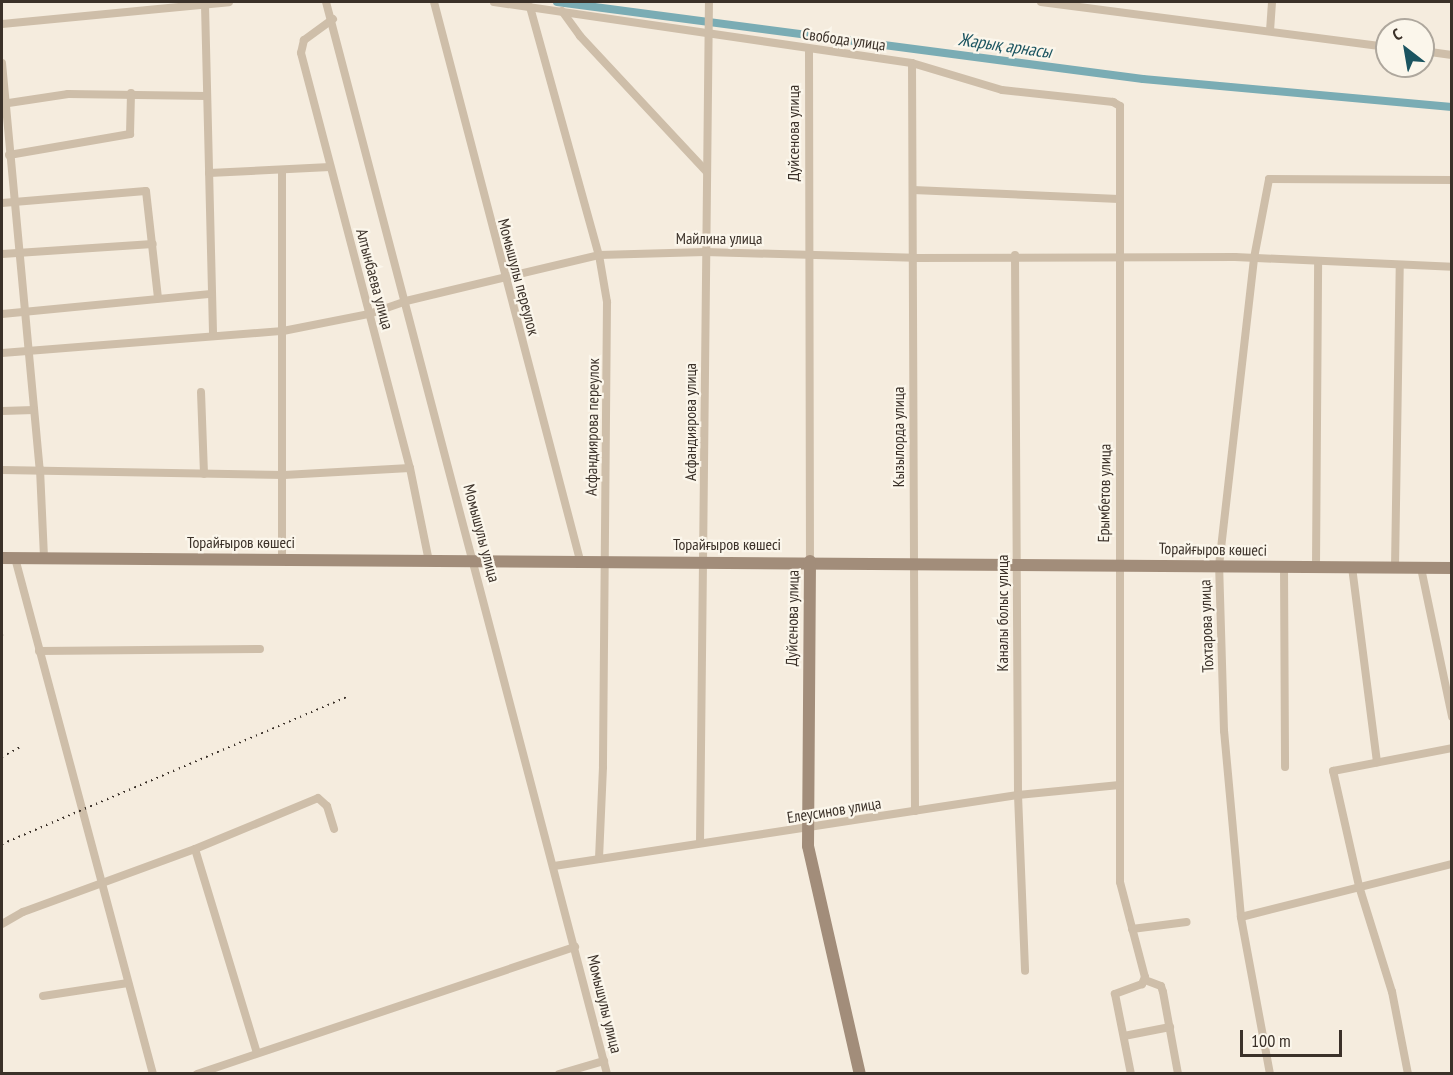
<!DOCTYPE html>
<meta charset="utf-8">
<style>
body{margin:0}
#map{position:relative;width:1453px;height:1075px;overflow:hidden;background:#f5ecde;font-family:"PT Sans Narrow",sans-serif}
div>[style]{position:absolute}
.canal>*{height:8px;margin:-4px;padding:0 4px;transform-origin:4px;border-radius:4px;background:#7aacb4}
.street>*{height:8px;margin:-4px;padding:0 4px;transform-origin:4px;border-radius:4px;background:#cebea9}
.secondary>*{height:12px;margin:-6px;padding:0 6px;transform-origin:6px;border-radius:6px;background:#a28d7a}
.rail>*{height:2px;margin-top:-1px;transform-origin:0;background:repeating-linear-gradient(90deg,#3b3129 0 1.5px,transparent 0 6px)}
span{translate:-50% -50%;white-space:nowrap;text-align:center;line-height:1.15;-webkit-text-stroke:4.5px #fbf6eb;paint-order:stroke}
.street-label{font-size:16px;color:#3b3129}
.water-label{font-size:18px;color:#1b5460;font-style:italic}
.frame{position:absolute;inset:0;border:3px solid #3b3129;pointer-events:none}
.north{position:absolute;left:1375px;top:18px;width:60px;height:60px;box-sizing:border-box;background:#fbf6eb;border:2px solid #aea79d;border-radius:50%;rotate:329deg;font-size:16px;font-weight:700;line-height:24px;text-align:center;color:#3b3129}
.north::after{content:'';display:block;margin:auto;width:21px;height:27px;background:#1b5460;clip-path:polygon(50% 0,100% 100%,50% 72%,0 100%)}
.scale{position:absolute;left:1240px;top:1030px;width:102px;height:27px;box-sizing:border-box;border:3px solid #3b3129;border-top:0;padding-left:8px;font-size:18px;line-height:21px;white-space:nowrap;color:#3b3129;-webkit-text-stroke:4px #fbf6eb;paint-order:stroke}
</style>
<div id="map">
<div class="canal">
<div style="left:557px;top:2px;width:591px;rotate:7.49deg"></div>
<div style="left:1143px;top:79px;width:310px;rotate:5.2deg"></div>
</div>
<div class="street">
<div style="left:326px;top:2px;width:1108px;rotate:75.31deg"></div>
<div style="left:434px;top:2px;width:577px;rotate:75.34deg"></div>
<div style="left:494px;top:2px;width:422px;rotate:8.3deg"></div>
<div style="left:912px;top:63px;width:94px;rotate:16.7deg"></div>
<div style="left:1002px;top:90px;width:112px;rotate:6.2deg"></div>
<div style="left:1113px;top:102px;width:8px;rotate:30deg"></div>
<div style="left:1120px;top:106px;width:776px;rotate:90deg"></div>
<div style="left:1120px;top:882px;width:98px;rotate:75.3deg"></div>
<div style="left:1145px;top:977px;width:8px;rotate:113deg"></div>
<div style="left:1142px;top:984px;width:29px;rotate:160deg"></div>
<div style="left:1115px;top:994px;width:82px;rotate:78.7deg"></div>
<div style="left:1041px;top:2px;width:349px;rotate:7.4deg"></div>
<div style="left:205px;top:5px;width:329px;rotate:88.6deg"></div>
<div style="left:530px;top:7px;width:257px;rotate:74.5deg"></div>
<div style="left:599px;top:255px;width:48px;rotate:80.3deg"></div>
<div style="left:607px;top:302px;width:465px;rotate:90.5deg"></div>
<div style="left:603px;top:767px;width:92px;rotate:92.5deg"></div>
<div style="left:562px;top:11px;width:31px;rotate:54deg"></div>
<div style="left:580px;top:36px;width:185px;rotate:47deg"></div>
<div style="left:333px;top:19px;width:36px;rotate:144deg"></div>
<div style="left:304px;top:40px;width:13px;rotate:103deg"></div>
<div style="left:301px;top:53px;width:429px;rotate:75.3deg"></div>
<div style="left:410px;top:468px;width:95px;rotate:78.5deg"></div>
<div style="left:2px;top:24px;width:228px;rotate:-5.5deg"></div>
<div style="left:1270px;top:31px;width:29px;rotate:-86deg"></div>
<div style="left:809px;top:50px;width:511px;rotate:89.89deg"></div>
<div style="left:1423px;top:51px;width:29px;rotate:8deg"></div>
<div style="left:2px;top:63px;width:408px;rotate:84.7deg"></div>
<div style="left:40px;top:469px;width:88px;rotate:87.4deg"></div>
<div style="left:912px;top:63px;width:748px;rotate:89.77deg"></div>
<div style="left:2px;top:104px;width:67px;rotate:-8.6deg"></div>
<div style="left:68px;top:94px;width:139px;rotate:0.8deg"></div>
<div style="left:9px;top:155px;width:123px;rotate:-9.8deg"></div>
<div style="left:130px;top:134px;width:41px;rotate:-88.6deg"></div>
<div style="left:209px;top:173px;width:121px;rotate:-2.8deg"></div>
<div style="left:913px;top:190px;width:206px;rotate:2.5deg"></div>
<div style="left:2px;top:203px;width:144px;rotate:-4.8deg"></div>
<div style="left:146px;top:191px;width:108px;rotate:83.6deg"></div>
<div style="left:2px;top:254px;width:151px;rotate:-3.8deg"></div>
<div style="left:1015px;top:255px;width:540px;rotate:89.68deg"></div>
<div style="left:1018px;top:795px;width:176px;rotate:87.7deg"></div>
<div style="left:2px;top:314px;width:210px;rotate:-5.5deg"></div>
<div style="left:2px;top:353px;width:282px;rotate:-4.5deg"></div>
<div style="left:283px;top:331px;width:88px;rotate:-11.2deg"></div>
<div style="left:369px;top:314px;width:39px;rotate:-19deg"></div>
<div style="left:406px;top:301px;width:198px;rotate:-13.4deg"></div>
<div style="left:599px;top:255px;width:106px;rotate:-1.6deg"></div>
<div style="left:705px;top:252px;width:209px;rotate:1.6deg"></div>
<div style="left:914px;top:258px;width:321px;rotate:-0.2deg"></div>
<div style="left:1235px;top:257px;width:217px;rotate:2.6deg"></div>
<div style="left:201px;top:392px;width:82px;rotate:87.9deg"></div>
<div style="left:2px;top:411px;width:32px;rotate:-2deg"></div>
<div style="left:2px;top:470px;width:282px;rotate:1deg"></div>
<div style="left:284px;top:475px;width:126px;rotate:-3.2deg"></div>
<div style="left:15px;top:558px;width:534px;rotate:75.03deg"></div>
<div style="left:282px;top:559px;width:389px;rotate:-90deg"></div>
<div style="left:1284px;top:566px;width:201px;rotate:89.7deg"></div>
<div style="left:1316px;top:567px;width:306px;rotate:-89.6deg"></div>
<div style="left:1352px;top:567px;width:197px;rotate:82.7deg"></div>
<div style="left:1395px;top:568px;width:303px;rotate:-89.1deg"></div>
<div style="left:1421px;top:568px;width:152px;rotate:78.2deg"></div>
<div style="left:39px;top:651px;width:221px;rotate:-0.5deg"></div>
<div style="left:700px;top:843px;width:841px;rotate:-89.39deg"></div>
<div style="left:195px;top:849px;width:213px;rotate:73.1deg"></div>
<div style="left:554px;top:866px;width:469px;rotate:-8.7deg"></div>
<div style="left:1018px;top:795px;width:102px;rotate:-5.6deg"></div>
<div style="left:1241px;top:917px;width:218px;rotate:-14.1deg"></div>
<div style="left:2px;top:924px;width:24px;rotate:-30deg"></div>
<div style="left:23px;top:912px;width:183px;rotate:-20.1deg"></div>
<div style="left:195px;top:849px;width:133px;rotate:-22.5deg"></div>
<div style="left:318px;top:798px;width:12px;rotate:42deg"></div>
<div style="left:327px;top:806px;width:24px;rotate:73deg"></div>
<div style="left:1132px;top:929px;width:55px;rotate:-7.3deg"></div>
<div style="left:1145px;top:980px;width:17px;rotate:21deg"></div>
<div style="left:1161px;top:986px;width:6px;rotate:72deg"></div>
<div style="left:1163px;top:992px;width:83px;rotate:79.6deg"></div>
<div style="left:43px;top:996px;width:86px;rotate:-8.7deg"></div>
<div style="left:1124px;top:1036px;width:47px;rotate:-11.1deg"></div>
<div style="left:197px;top:1074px;width:399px;rotate:-18.6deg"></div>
<div style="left:559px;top:1074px;width:47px;rotate:-16.1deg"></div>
<div style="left:1270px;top:1074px;width:160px;rotate:-100.5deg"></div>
<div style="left:1241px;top:917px;width:187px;rotate:-95.2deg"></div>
<div style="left:1224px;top:731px;width:165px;rotate:-91.7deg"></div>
<div style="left:1219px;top:566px;width:310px;rotate:-83.5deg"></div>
<div style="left:1254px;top:258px;width:80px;rotate:-79.2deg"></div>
<div style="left:1269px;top:179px;width:183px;rotate:0.3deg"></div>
<div style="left:1408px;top:1074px;width:84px;rotate:-101deg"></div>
<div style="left:1392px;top:992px;width:111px;rotate:-107.3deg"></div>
<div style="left:1359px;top:886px;width:118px;rotate:-102.7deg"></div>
<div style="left:1333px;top:771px;width:121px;rotate:-10.9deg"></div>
</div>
<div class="secondary">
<div style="left:2px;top:558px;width:1450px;rotate:0.4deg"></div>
<div style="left:810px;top:561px;width:285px;rotate:90.4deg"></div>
<div style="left:808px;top:846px;width:234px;rotate:77.2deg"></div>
</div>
<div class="rail">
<div style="left:2px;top:635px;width:1px;rotate:-45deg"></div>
<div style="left:2px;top:757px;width:21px;rotate:-29deg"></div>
<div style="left:2px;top:844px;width:377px;rotate:-23.1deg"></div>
</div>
<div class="street-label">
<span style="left:844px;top:39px;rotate:8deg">Свобода улица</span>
<span style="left:793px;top:133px;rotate:-90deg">Дуйсенова улица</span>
<span style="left:719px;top:238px">Майлина улица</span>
<span style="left:519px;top:277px;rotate:75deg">Момышулы переулок</span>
<span style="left:375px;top:279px;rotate:75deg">Алтынбаева улица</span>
<span style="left:690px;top:422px;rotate:-90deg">Асфандиярова улица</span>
<span style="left:592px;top:427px;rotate:-89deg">Асфандиярова переулок</span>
<span style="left:898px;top:437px;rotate:-90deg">Кызылорда улица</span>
<span style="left:1104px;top:493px;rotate:-89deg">Ерымбетов улица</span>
<span style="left:482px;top:533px;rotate:75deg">Момышулы улица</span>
<span style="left:241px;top:542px">Торайғыров көшесі</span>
<span style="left:727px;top:544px">Торайғыров көшесі</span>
<span style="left:1213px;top:549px;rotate:1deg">Торайғыров көшесі</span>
<span style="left:1002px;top:613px;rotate:-90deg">Каналы болыс улица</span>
<span style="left:792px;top:618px;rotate:-89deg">Дуйсенова улица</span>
<span style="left:1206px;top:626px;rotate:-92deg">Тохтарова улица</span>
<span style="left:834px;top:810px;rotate:-9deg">Елеусинов улица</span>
<span style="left:605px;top:1004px;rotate:76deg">Момышулы улица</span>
</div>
<div class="water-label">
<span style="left:1005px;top:46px;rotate:8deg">Жарық арнасы</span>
</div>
<div class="frame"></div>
<div class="north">С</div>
<div class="scale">100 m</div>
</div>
